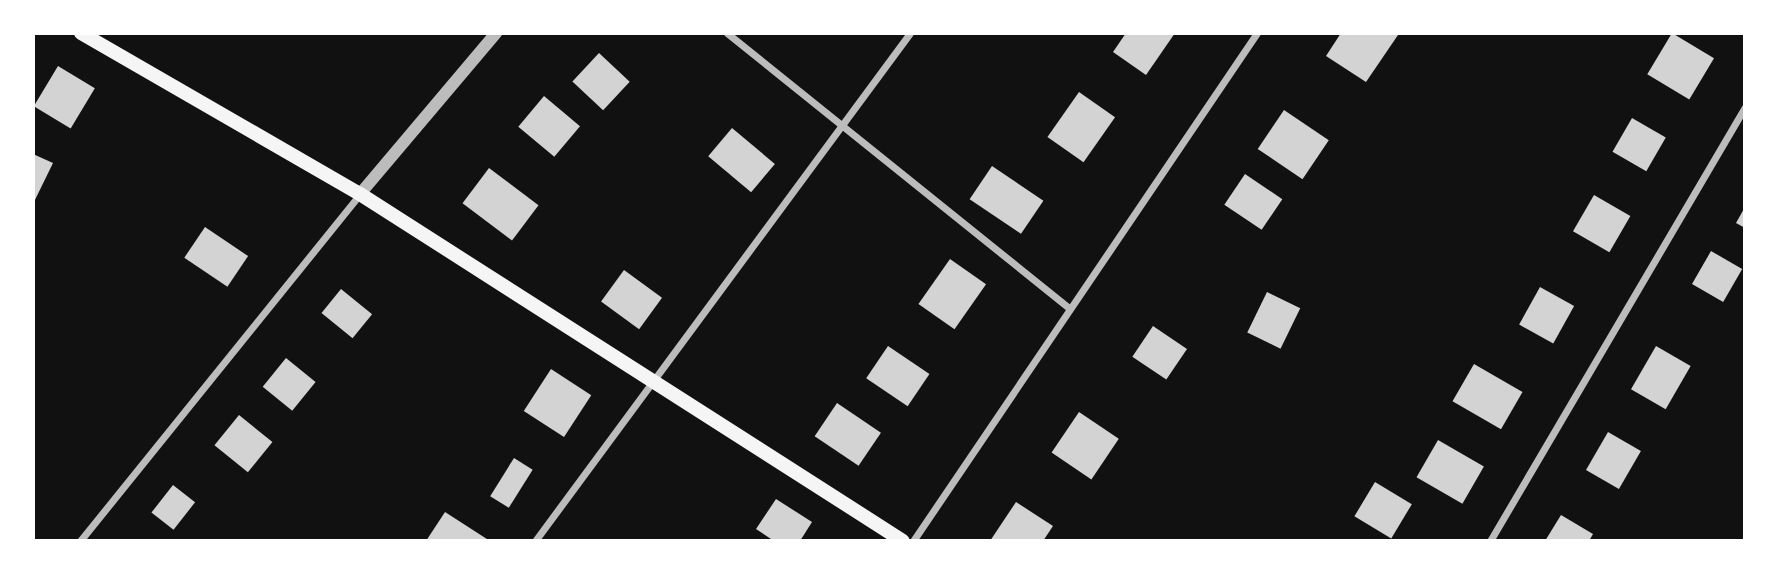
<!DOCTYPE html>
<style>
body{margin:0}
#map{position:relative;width:1778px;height:574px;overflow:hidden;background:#111;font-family:"PT Sans Narrow",sans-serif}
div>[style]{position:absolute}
.building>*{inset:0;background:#d3d3d3;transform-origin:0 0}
.minor>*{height:7px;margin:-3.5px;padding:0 3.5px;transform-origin:3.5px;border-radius:3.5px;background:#bcbcbc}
.tertiary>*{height:12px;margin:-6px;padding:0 6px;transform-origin:6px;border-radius:6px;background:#bcbcbc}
.secondary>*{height:14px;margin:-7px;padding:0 7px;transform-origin:7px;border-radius:7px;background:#f5f5f5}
span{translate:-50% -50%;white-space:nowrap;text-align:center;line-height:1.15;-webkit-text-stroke:5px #fff;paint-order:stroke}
.frame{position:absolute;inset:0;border:35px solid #fff;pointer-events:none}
</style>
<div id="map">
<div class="building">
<div style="clip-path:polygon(1126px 33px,1175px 33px,1146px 75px,1113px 52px)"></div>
<div style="clip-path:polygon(1341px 33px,1396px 33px,1398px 35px,1366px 82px,1326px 56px)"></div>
<div style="left:1672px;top:33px;width:49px;height:48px;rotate:31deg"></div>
<div style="left:599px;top:53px;width:42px;height:39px;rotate:43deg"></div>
<div style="left:58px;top:66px;width:43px;height:47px;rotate:31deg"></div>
<div style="left:1079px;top:92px;width:44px;height:55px;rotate:35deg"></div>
<div style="left:544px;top:96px;width:47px;height:40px;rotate:40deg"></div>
<div style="left:1284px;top:110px;width:54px;height:47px;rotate:34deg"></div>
<div style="left:1632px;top:118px;width:39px;height:39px;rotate:30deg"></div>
<div style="left:732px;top:128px;width:56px;height:37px;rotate:40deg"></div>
<div style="clip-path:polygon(33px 154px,53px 163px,33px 204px)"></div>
<div style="left:992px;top:166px;width:62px;height:40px;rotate:34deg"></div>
<div style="left:489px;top:168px;width:62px;height:44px;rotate:37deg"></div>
<div style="left:1245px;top:174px;width:45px;height:37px;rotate:34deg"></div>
<div style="left:1594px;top:195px;width:42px;height:42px;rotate:30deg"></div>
<div style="clip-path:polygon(1745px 207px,1745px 228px,1736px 223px)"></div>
<div style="left:205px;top:227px;width:52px;height:37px;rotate:34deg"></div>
<div style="left:1711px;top:251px;width:36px;height:38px;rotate:30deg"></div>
<div style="left:950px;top:259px;width:44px;height:55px;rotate:35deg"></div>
<div style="left:624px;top:270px;width:47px;height:39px;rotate:36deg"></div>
<div style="left:1540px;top:287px;width:39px;height:43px;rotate:29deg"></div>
<div style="left:341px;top:289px;width:40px;height:31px;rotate:39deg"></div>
<div style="left:1267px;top:292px;width:37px;height:45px;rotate:26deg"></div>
<div style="left:1153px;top:326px;width:41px;height:37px;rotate:34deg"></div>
<div style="left:888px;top:346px;width:50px;height:39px;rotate:34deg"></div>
<div style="left:1656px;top:346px;width:40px;height:50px;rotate:30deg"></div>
<div style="left:286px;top:358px;width:38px;height:37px;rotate:39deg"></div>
<div style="left:1474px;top:364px;width:56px;height:43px;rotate:30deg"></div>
<div style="left:551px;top:369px;width:48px;height:50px;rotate:33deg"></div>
<div style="left:837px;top:403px;width:53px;height:40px;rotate:34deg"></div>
<div style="left:1079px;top:412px;width:48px;height:49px;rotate:34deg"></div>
<div style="left:239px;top:415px;width:43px;height:39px;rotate:39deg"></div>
<div style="left:1608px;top:432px;width:38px;height:44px;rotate:30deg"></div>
<div style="left:1438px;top:440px;width:53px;height:43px;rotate:30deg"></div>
<div style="left:514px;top:458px;width:22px;height:45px;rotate:32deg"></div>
<div style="left:1375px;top:482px;width:43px;height:40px;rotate:31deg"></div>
<div style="left:173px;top:485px;width:28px;height:35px;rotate:38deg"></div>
<div style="clip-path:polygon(776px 499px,812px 522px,800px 541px,774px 541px,756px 529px)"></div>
<div style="clip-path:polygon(1016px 502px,1053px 526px,1043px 541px,990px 541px)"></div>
<div style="clip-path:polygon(445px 512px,490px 541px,426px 541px)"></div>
<div style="clip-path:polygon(1561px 515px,1593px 534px,1589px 541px,1545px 541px)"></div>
</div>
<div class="minor">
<div style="left:727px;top:33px;width:436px;rotate:38.8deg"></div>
<div style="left:80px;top:541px;width:446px;rotate:-51.1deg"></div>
<div style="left:535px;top:541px;width:631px;rotate:-53.57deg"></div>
<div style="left:913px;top:541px;width:614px;rotate:-55.9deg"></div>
<div style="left:1490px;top:541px;width:503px;rotate:-59.56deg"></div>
</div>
<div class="tertiary">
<div style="left:360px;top:194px;width:211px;rotate:-49.8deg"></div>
</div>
<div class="secondary">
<div style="left:81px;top:33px;width:322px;rotate:30deg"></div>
<div style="left:360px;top:194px;width:644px;rotate:32.58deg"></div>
</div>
<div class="frame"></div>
</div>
